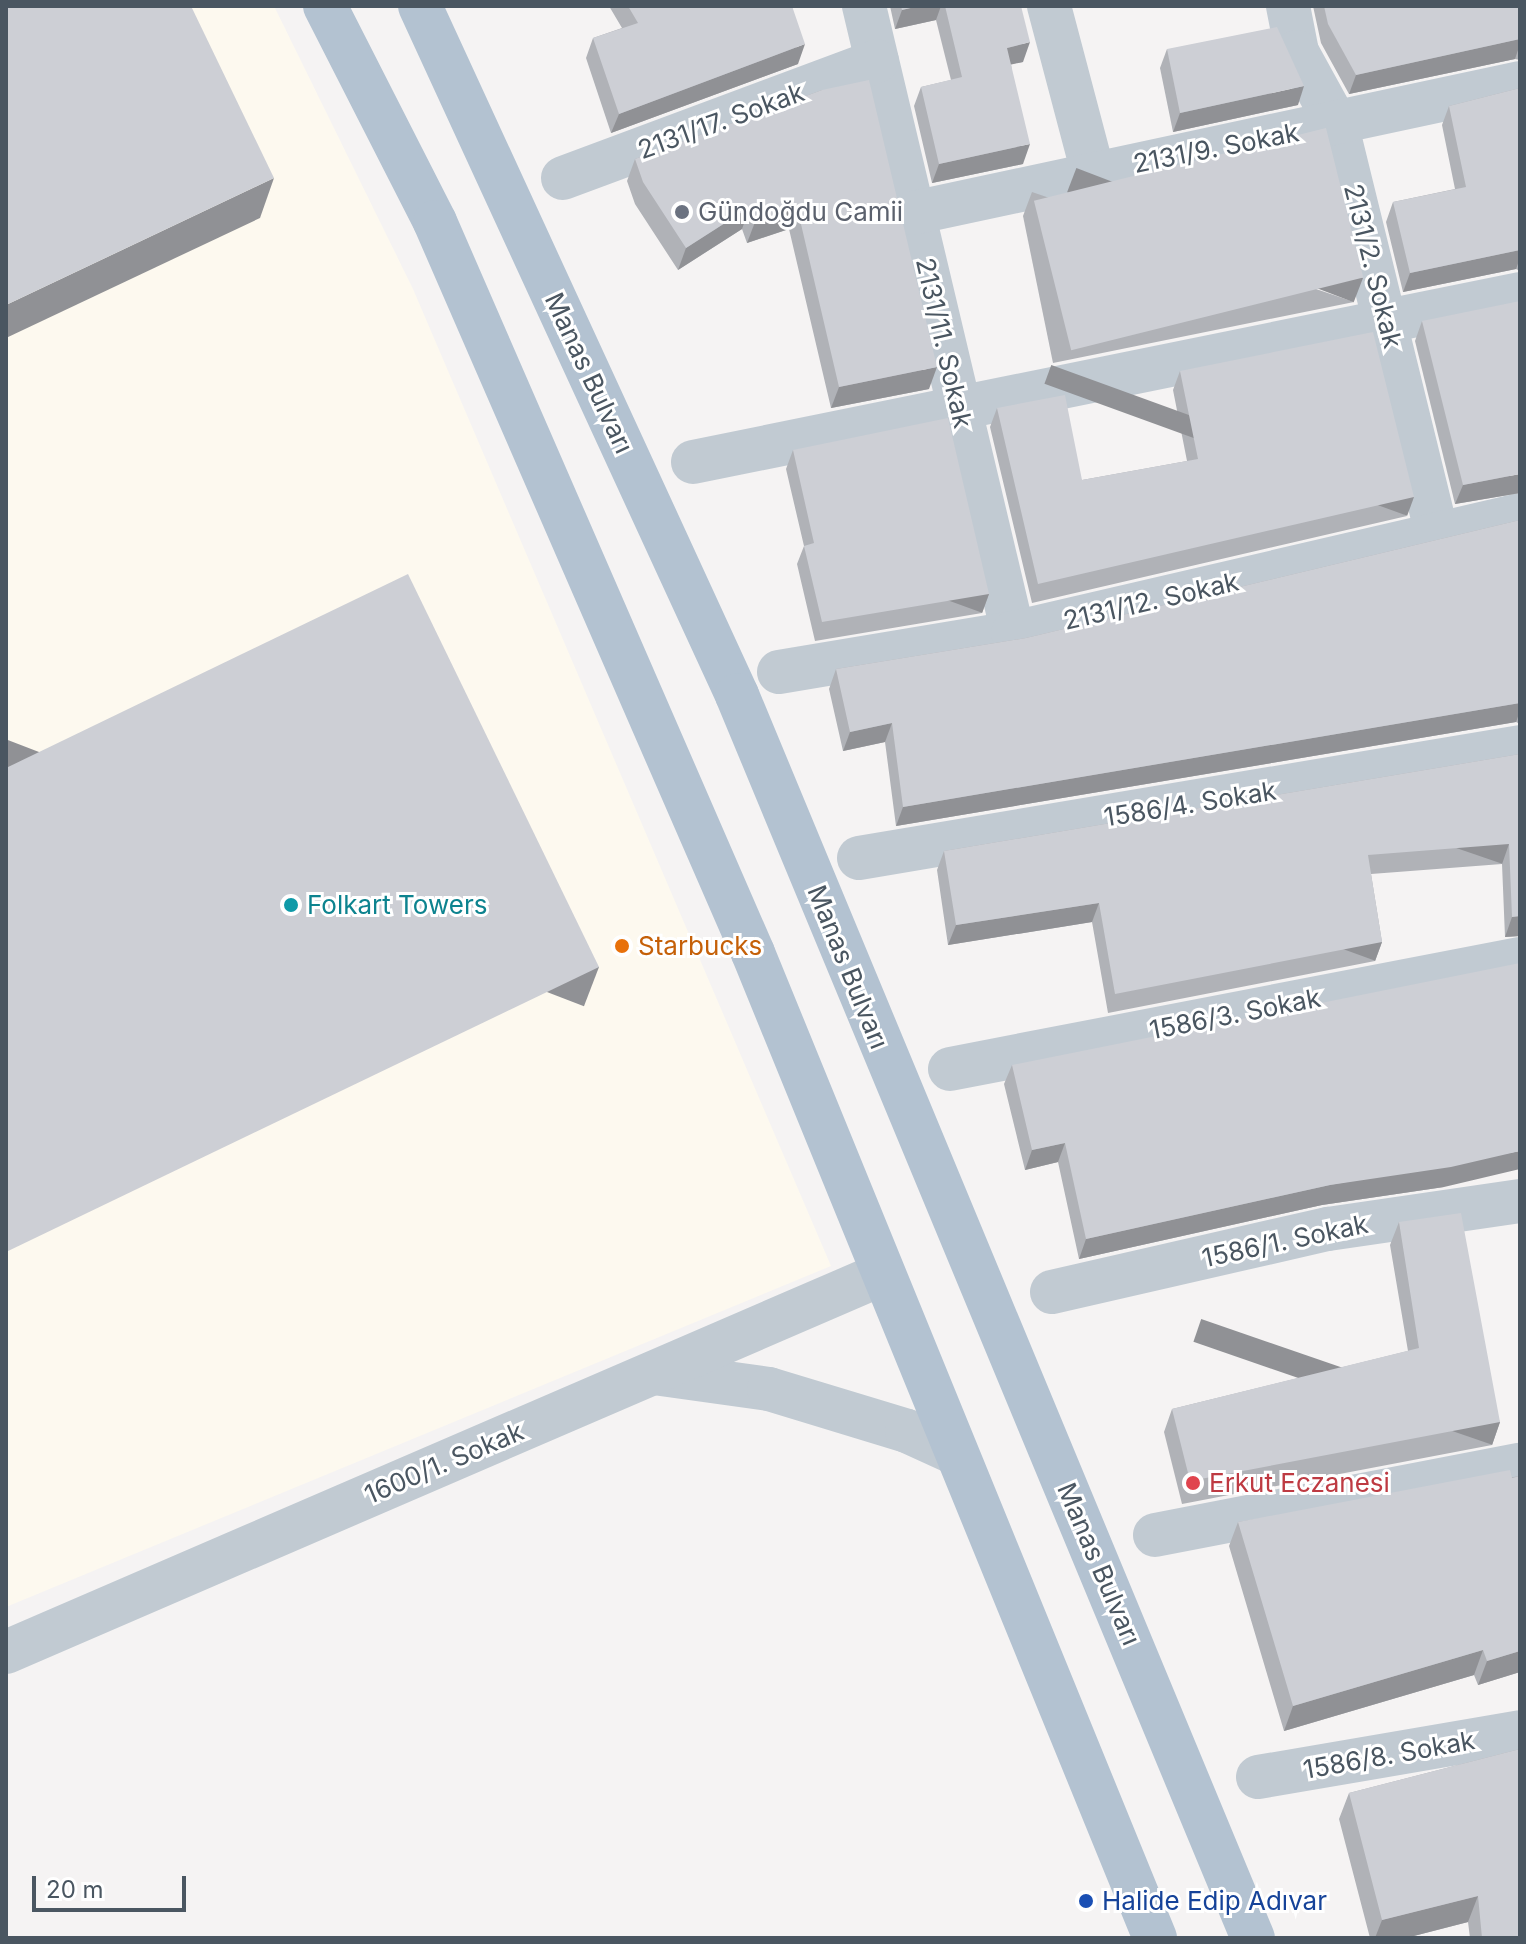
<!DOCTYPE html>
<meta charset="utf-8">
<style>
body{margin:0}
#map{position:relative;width:1526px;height:1944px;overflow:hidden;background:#f5f3f3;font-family:Inter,sans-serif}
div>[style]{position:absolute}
.commercial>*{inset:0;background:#fdf9ef}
.minor>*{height:44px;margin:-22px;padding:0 22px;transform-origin:22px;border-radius:22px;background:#c1cad2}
.primary>*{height:44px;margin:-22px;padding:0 22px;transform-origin:22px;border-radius:22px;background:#b3c2d1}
.wall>*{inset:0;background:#b0b2b7}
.shaded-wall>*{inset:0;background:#909195;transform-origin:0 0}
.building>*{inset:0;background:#cdcfd5;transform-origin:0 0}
.dots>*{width:22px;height:22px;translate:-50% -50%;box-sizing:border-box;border:4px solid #fff;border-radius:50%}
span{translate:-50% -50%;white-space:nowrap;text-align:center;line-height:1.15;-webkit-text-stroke:6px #fff;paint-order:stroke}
.street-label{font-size:26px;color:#4a5661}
.worship-label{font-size:26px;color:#5b616d}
.left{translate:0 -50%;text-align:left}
.culture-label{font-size:26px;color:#0d838f}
.food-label{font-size:26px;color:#c56008}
.health-label{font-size:26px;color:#be3a42}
.transit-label{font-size:26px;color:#164399}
.frame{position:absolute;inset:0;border:8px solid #4a5661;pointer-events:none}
.scale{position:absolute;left:32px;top:1876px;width:154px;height:36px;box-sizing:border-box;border:4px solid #4a5661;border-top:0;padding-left:10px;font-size:24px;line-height:28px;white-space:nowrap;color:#4a5661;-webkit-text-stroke:6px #fff;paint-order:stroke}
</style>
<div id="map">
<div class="commercial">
<div style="clip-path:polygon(6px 6px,274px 6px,413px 289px,831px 1266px,6px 1607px)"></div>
</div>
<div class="minor">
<div style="left:864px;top:6px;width:644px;rotate:76.63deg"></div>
<div style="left:1049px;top:6px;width:172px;rotate:75.2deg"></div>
<div style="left:1288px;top:6px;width:47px;rotate:78.9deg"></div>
<div style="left:1297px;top:52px;width:81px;rotate:61.2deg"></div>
<div style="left:1336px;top:123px;width:423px;rotate:76.2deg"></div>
<div style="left:563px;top:178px;width:335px;rotate:-20.4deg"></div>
<div style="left:913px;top:213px;width:621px;rotate:-12.09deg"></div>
<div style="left:693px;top:462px;width:844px;rotate:-11.48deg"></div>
<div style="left:779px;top:672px;width:237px;rotate:-9.5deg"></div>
<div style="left:1013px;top:633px;width:521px;rotate:-13.1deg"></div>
<div style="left:859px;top:858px;width:670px;rotate:-9.53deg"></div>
<div style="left:950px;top:1069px;width:581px;rotate:-10.92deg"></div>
<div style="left:1052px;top:1292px;width:283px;rotate:-12.9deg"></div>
<div style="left:1328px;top:1229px;width:194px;rotate:-8.3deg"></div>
<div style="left:654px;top:1373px;width:116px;rotate:7.9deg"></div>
<div style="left:769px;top:1389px;width:144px;rotate:16.9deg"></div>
<div style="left:907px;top:1431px;width:53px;rotate:24.6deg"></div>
<div style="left:1155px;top:1535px;width:372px;rotate:-10.9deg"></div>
<div style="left:6px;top:1652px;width:954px;rotate:-23.34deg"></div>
<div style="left:1258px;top:1777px;width:266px;rotate:-9.7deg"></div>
</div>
<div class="primary">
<div style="left:325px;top:6px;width:242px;rotate:63deg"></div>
<div style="left:435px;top:222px;width:797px;rotate:66.49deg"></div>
<div style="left:753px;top:953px;width:1064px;rotate:67.8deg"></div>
<div style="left:420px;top:6px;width:758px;rotate:65.29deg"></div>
<div style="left:737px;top:695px;width:1346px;rotate:67.46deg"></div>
</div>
<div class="wall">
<div style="clip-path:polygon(609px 6px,792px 6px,798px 64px,611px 133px,586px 58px,593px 38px,622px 28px)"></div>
<div style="clip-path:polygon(890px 6px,1021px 6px,1023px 62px,1011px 64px,1023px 164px,932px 183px,914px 106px,921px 87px,951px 80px,936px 20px,895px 29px)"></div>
<div style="clip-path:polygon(1313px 6px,1520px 6px,1520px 60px,1515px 59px,1349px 94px,1321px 43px)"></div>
<div style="clip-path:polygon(1167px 49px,1298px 105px,1173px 132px,1160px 68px)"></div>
<div style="clip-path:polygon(1520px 88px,1520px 271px,1516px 269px,1403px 292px,1386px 222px,1393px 202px,1455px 189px,1442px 125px,1449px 106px)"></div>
<div style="clip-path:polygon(822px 90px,929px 389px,831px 408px,789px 229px,747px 243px,742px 229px,678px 270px,635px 204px,627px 181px,635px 159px)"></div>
<div style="clip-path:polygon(1032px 192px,1354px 302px,1053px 363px,1023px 216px)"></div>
<div style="clip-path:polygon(1422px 321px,1520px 493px,1455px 504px,1415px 341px)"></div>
<div style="clip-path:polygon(1180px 371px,1407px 516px,1032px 603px,990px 427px,997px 408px,1082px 480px,1187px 461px,1173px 390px)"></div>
<div style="clip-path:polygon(793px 450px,989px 594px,982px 613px,815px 641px,797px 564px,804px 546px,786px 469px)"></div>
<div style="clip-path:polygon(1520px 520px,1520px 724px,1516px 722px,896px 826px,885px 742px,843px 751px,829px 689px,836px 669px,1026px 638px)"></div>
<div style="clip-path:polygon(1520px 754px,1520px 936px,1505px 937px,1502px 864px,1371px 874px,1382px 942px,1375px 961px,1108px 1013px,1092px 922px,948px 945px,937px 870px,944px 851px)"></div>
<div style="clip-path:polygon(1012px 1065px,1444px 1187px,1322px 1205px,1079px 1259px,1058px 1162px,1025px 1170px,1004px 1084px)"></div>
<div style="clip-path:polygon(1399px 1222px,1500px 1422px,1492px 1445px,1182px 1504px,1164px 1432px,1172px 1409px,1408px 1351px,1390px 1245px)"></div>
<div style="clip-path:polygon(1520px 1476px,1520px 1672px,1478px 1685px,1474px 1675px,1284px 1731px,1229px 1546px,1238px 1522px)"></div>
<div style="clip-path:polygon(1520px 1749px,1520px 1938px,1470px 1938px,1468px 1922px,1406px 1938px,1370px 1938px,1339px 1819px,1349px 1793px)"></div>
</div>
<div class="shaded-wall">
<div style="clip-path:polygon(919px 6px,941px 6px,936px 20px,895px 29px,902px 10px)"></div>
<div style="clip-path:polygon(1520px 39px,1520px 44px,1515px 59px,1349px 94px,1356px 75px)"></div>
<div style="clip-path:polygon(1030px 42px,1023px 62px,1000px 67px,1007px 48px)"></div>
<div style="clip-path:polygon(805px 44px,798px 64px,611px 133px,619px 114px)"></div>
<div style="clip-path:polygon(1304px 86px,1298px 105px,1173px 132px,1180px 113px)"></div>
<div style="clip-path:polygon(1030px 144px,1023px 164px,932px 183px,939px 164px)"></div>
<div style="clip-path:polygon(274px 178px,260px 218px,6px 338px,6px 305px)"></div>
<div style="clip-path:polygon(750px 207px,742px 229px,678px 270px,686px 248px)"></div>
<div style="clip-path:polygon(797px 207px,789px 229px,747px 243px,755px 222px)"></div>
<div style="clip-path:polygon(1520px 250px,1520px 258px,1516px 269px,1403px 292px,1410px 273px)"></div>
<div style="left:1363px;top:278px;width:26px;height:307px;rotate:111deg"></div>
<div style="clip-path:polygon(937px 367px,929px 389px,831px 408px,839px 387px)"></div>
<div style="clip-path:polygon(1520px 474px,1520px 493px,1455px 504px,1463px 485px)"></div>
<div style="left:1414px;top:497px;width:20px;height:386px;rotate:110deg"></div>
<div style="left:989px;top:594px;width:20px;height:169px;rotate:110deg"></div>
<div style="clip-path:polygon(1520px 703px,1520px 711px,1516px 722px,896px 826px,903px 807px)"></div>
<div style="clip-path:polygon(892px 723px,885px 742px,843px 751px,850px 732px)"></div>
<div style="left:1509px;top:844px;width:21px;height:141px;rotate:109deg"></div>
<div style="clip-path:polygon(1099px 903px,1092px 922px,948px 945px,956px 925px)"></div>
<div style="clip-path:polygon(1520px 916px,1520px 936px,1505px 937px,1512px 917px)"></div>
<div style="left:1382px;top:942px;width:20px;height:272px;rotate:110deg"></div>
<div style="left:599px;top:967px;width:42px;height:658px;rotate:111deg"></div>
<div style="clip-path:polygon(1065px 1143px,1058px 1162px,1025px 1170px,1032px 1150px)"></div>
<div style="clip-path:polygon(1520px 1151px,1520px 1169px,1444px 1187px,1322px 1205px,1079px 1259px,1086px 1239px,1330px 1185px)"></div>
<div style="left:1500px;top:1422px;width:24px;height:316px;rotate:109deg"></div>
<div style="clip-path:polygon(1483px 1650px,1474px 1675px,1284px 1731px,1293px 1706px)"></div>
<div style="clip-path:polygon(1520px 1651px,1520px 1672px,1478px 1685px,1487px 1661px)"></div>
<div style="clip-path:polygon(1478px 1896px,1468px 1922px,1406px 1938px,1375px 1938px,1382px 1920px)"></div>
</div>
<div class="building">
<div style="clip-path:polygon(6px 6px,191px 6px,274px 178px,6px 305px)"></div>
<div style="clip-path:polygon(628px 6px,792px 6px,805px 44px,619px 114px,593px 38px,638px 23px)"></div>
<div style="clip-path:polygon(901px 6px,919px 6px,902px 10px)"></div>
<div style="clip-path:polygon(945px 6px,1021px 6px,1030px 42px,1007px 48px,1030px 144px,939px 164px,921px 87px,962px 77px)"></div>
<div style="clip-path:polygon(1324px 6px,1520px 6px,1520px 39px,1356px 75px,1328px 24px)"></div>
<div style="clip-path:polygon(1277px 27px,1304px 86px,1180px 113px,1167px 49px)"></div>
<div style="clip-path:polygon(869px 80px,937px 367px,839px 387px,797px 207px,755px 222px,750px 207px,686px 248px,643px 182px,635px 159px,822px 90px)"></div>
<div style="clip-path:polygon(1520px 88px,1520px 250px,1410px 273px,1393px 202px,1466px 187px,1449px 106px)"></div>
<div style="left:1326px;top:128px;width:154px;height:301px;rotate:76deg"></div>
<div style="clip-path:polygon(1520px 301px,1520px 474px,1463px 485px,1422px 321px)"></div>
<div style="clip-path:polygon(1373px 332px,1414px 497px,1038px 584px,997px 408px,1065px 395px,1082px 480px,1198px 459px,1180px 371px)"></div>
<div style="clip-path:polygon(948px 418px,989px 594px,822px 622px,804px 546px,814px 543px,793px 450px)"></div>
<div style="clip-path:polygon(1520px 520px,1520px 703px,903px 807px,892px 723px,850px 732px,836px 669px,1026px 638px)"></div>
<div style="clip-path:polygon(408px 574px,599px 967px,6px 1252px,6px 768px)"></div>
<div style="clip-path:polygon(1520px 754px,1520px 916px,1512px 917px,1509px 844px,1368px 855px,1382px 942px,1115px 994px,1099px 903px,956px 925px,944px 851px)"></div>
<div style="clip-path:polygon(1520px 963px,1520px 1151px,1451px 1167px,1330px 1185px,1086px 1239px,1065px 1143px,1032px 1150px,1012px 1065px)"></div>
<div style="clip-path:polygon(1461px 1213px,1500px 1422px,1190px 1481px,1172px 1409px,1419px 1348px,1399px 1222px)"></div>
<div style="clip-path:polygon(1510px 1470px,1512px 1478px,1520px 1476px,1520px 1651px,1487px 1661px,1483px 1650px,1293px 1706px,1238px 1522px)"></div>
<div style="clip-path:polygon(1520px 1749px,1520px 1938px,1482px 1938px,1478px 1896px,1382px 1920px,1349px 1793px)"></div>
</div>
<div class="dots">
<div style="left:682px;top:212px;background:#6b7280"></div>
<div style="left:291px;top:905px;background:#0f9aa8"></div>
<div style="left:622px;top:946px;background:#e8710a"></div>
<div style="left:1193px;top:1483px;background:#e0444e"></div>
<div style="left:1086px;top:1901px;background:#1a4fb4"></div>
</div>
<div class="street-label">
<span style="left:721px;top:121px;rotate:-20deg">2131/17. Sokak</span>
<span style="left:1216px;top:148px;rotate:-11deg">2131/9. Sokak</span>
<span style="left:1373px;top:266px;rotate:76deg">2131/2. Sokak</span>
<span style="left:944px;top:343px;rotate:77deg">2131/11. Sokak</span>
<span style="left:589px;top:373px;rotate:65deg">Manas Bulvarı</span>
<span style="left:1151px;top:601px;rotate:-13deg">2131/12. Sokak</span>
<span style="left:1190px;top:804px;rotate:-9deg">1586/4. Sokak</span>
<span style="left:848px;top:967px;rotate:68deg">Manas Bulvarı</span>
<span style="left:1235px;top:1014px;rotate:-11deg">1586/3. Sokak</span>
<span style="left:1285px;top:1241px;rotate:-12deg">1586/1. Sokak</span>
<span style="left:444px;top:1463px;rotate:-23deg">1600/1. Sokak</span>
<span style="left:1099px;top:1564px;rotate:67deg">Manas Bulvarı</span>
<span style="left:1389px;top:1755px;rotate:-10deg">1586/8. Sokak</span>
</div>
<div class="worship-label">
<span class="left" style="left:698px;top:212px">Gündoğdu Camii</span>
</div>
<div class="culture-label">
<span class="left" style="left:307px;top:905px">Folkart Towers</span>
</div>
<div class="food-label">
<span class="left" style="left:638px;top:946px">Starbucks</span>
</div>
<div class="health-label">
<span class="left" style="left:1209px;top:1483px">Erkut Eczanesi</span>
</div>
<div class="transit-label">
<span class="left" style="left:1102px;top:1901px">Halide Edip Adıvar</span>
</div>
<div class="frame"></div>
<div class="scale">20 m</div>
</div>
